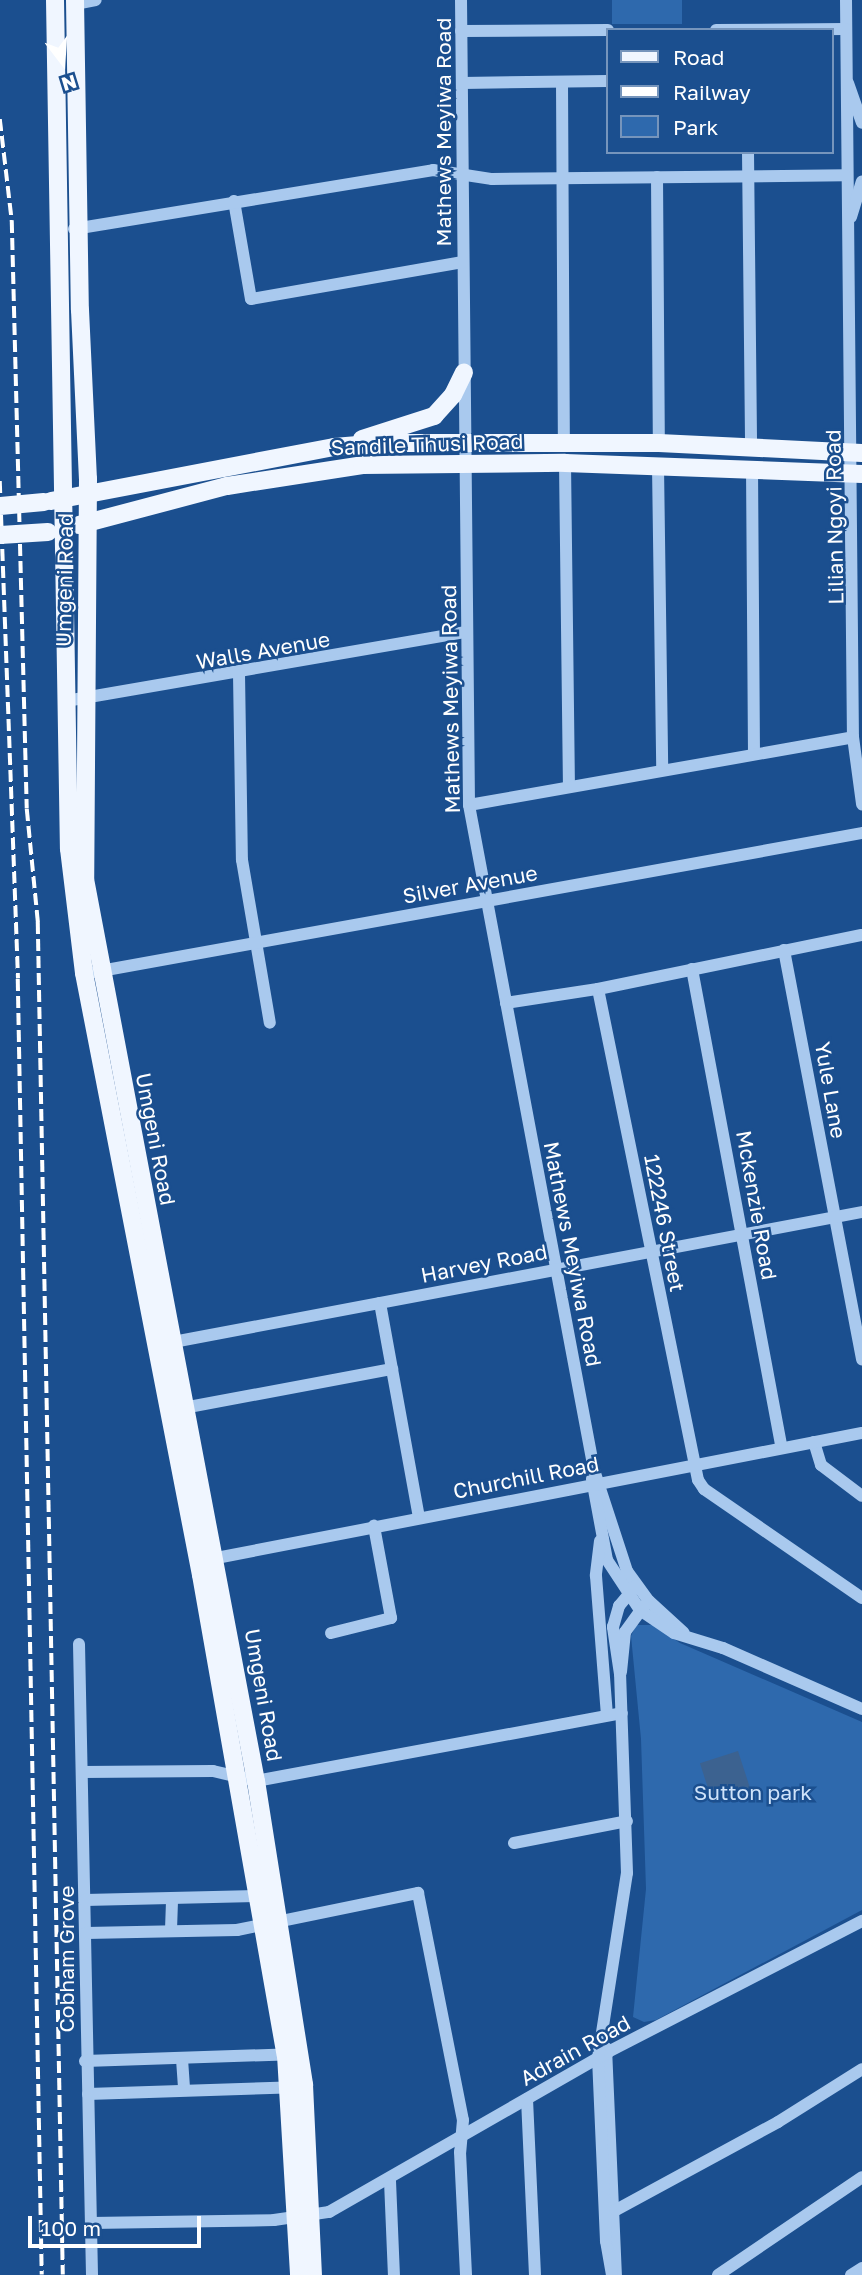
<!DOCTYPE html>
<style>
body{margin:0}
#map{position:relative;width:862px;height:2275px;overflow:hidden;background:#1b4f8f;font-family:"Golos Text",sans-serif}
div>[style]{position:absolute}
.green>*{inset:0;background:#2e69ad;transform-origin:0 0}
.water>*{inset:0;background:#3c6290;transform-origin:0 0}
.minor>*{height:12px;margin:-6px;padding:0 6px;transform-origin:6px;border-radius:6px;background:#a9c9ee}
.major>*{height:18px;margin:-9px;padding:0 9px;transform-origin:9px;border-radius:9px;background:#f0f6ff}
.rail>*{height:3.5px;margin-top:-1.75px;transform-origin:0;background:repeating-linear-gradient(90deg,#fff 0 12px,transparent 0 17px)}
.major-bridge>*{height:18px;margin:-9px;padding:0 9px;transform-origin:9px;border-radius:9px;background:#f0f6ff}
span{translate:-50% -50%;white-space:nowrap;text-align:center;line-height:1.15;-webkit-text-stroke:5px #1b4f8f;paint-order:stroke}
.street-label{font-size:21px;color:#fff}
.park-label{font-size:21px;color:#cfe3fa}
.legend{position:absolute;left:606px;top:28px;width:228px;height:126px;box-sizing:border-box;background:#1b4f8f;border:2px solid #7695bc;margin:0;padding:9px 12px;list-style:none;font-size:21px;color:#fff}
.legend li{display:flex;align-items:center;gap:14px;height:35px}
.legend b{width:35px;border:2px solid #7695bc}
.north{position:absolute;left:28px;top:28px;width:70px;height:70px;-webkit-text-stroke:5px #1b4f8f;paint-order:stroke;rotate:163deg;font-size:19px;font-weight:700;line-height:28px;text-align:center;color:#fff}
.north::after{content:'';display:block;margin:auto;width:24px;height:32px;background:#fff;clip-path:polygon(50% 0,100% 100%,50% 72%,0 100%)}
.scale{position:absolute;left:28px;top:2216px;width:173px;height:32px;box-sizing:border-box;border:4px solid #fff;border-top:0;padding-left:9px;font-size:21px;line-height:24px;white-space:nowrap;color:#fff;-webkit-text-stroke:5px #1b4f8f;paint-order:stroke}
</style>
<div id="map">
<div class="green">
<div style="left:612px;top:0;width:70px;height:24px"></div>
<div style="clip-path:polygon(636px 1625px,653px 1625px,680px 1643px,862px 1722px,862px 1910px,656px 2020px,644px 2022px,633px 2017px,646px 1889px,641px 1739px,631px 1636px)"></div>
</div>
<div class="water">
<div style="left:738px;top:1751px;width:42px;height:40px;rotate:72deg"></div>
</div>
<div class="minor">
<div style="left:461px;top:0;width:805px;rotate:89.43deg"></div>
<div style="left:469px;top:805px;width:677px;rotate:79.35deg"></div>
<div style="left:594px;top:1470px;width:106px;rotate:71.9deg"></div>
<div style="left:627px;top:1571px;width:37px;rotate:54deg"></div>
<div style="left:649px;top:1601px;width:47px;rotate:42.4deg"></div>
<div style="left:846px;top:0;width:737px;rotate:89.46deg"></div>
<div style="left:853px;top:737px;width:68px;rotate:82.3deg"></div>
<div style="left:75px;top:4px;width:21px;rotate:-11deg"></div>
<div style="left:716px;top:30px;width:129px;rotate:-0.4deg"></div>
<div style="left:461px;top:31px;width:147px;rotate:-0.4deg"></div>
<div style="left:562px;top:82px;width:362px;rotate:89.7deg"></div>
<div style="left:462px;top:83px;width:146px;rotate:-0.8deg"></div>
<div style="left:848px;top:83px;width:42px;rotate:70.7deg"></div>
<div style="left:748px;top:152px;width:294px;rotate:89.4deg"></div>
<div style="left:657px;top:177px;width:266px;rotate:89.6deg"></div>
<div style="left:234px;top:201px;width:99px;rotate:80.2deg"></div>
<div style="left:251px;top:299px;width:215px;rotate:-9.9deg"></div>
<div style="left:851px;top:217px;width:37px;rotate:-73deg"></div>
<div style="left:74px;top:229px;width:364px;rotate:-9.3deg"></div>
<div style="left:433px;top:170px;width:60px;rotate:8.7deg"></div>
<div style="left:492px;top:179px;width:353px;rotate:-0.6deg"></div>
<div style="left:565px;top:463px;width:324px;rotate:89.3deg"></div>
<div style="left:658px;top:466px;width:304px;rotate:89.2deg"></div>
<div style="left:752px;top:467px;width:287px;rotate:89.6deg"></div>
<div style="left:239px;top:674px;width:186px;rotate:89.1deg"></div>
<div style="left:242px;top:860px;width:165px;rotate:80.3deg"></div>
<div style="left:66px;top:701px;width:406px;rotate:-9.8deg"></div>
<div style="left:469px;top:805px;width:390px;rotate:-10deg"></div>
<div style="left:784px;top:950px;width:417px;rotate:79.2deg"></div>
<div style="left:692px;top:969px;width:487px;rotate:79.4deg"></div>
<div style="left:95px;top:972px;width:779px;rotate:-10.27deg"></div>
<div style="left:598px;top:989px;width:501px;rotate:78.49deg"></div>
<div style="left:698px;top:1480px;width:11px;rotate:56deg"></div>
<div style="left:704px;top:1489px;width:192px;rotate:34.6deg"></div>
<div style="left:506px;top:1003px;width:93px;rotate:-8.7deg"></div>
<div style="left:598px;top:989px;width:269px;rotate:-11.6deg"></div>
<div style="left:380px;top:1303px;width:218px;rotate:79.7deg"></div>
<div style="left:168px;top:1343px;width:706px;rotate:-10.69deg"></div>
<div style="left:178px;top:1409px;width:218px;rotate:-10.6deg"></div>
<div style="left:814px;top:1442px;width:24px;rotate:73deg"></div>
<div style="left:821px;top:1465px;width:51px;rotate:37.1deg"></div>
<div style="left:592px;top:1479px;width:82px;rotate:79.5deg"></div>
<div style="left:607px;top:1560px;width:60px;rotate:56.6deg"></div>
<div style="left:640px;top:1610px;width:41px;rotate:34.1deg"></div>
<div style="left:674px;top:1633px;width:51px;rotate:17deg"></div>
<div style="left:723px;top:1648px;width:152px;rotate:23.7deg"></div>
<div style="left:600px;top:1541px;width:35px;rotate:97deg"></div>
<div style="left:596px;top:1576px;width:139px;rotate:85.5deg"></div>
<div style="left:206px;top:1560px;width:668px;rotate:-10.96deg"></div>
<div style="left:331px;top:1633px;width:62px;rotate:-14deg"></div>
<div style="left:391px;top:1618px;width:94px;rotate:-100.5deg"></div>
<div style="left:79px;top:1644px;width:631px;rotate:88.82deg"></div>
<div style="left:621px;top:1672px;width:40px;rotate:-84.3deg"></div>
<div style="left:625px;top:1632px;width:32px;rotate:-54deg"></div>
<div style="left:82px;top:1772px;width:131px;rotate:-0.4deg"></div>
<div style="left:213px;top:1771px;width:44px;rotate:13.1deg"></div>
<div style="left:256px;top:1781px;width:372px;rotate:-10.5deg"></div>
<div style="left:514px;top:1843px;width:115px;rotate:-11deg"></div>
<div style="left:85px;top:1900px;width:178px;rotate:-1.3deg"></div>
<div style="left:171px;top:1930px;width:31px;rotate:-88deg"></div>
<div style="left:86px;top:1933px;width:151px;rotate:-1.1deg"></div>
<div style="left:237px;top:1930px;width:185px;rotate:-11.6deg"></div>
<div style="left:418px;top:1893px;width:231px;rotate:78.8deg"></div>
<div style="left:463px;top:2120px;width:32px;rotate:95deg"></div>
<div style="left:460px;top:2152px;width:123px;rotate:87.2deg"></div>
<div style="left:606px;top:2048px;width:227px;rotate:87.5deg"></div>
<div style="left:182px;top:2059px;width:31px;rotate:86deg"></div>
<div style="left:85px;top:2061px;width:206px;rotate:-1.9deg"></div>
<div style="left:88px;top:2094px;width:206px;rotate:-1.9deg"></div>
<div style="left:527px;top:2099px;width:176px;rotate:87.4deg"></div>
<div style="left:390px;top:2181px;width:94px;rotate:87.6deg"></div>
<div style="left:616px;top:2210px;width:184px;rotate:-28.5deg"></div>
<div style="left:778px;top:2122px;width:99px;rotate:-32.2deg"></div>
<div style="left:91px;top:2223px;width:183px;rotate:-0.9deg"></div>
<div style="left:274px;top:2220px;width:56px;rotate:-8.3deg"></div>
<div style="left:329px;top:2212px;width:322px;rotate:-29.8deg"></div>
<div style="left:608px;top:2052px;width:286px;rotate:-27.3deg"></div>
<div style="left:612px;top:2275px;width:35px;rotate:-100deg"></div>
<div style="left:606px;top:2241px;width:183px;rotate:-92.5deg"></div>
<div style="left:598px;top:2058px;width:187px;rotate:-81.1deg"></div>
<div style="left:627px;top:1873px;width:199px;rotate:-92deg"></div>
<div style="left:620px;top:1674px;width:48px;rotate:-98.5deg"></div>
<div style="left:613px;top:1627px;width:22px;rotate:-74deg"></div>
<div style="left:619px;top:1606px;width:26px;rotate:-50deg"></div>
<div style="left:718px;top:2275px;width:174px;rotate:-34.2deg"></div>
<div style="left:851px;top:2275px;width:13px;rotate:-32deg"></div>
</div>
<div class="major">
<div style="left:55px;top:0;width:849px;rotate:89.06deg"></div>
<div style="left:69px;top:849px;width:125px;rotate:83.1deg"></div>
<div style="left:84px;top:973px;width:613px;rotate:79deg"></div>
<div style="left:201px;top:1575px;width:487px;rotate:80deg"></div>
<div style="left:286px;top:2055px;width:220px;rotate:86.6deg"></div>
<div style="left:75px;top:0;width:310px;rotate:89.1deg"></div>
<div style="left:80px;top:310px;width:169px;rotate:87.3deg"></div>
<div style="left:88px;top:479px;width:400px;rotate:90.4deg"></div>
<div style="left:85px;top:879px;width:918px;rotate:79.27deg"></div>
<div style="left:256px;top:1781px;width:308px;rotate:81deg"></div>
<div style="left:304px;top:2085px;width:190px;rotate:87.3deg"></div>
<div style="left:362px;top:439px;width:76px;rotate:-17.7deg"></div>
<div style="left:434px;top:416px;width:28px;rotate:-48deg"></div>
<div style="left:453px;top:395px;width:25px;rotate:-64deg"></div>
<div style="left:51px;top:501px;width:288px;rotate:-10.8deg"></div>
<div style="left:334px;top:447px;width:48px;rotate:-4.8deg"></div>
<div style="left:382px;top:443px;width:277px"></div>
<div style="left:659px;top:443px;width:203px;rotate:2.8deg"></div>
<div style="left:79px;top:525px;width:153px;rotate:-14.8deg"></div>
<div style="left:227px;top:486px;width:137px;rotate:-8.8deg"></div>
<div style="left:362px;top:465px;width:203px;rotate:-0.6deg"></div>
<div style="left:565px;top:463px;width:297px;rotate:2.1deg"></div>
</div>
<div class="rail">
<div style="left:0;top:119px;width:103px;rotate:83.3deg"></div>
<div style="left:12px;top:221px;width:588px;rotate:88.54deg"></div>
<div style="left:27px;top:809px;width:114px;rotate:84.4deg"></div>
<div style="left:38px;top:922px;width:1353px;rotate:88.94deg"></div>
<div style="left:0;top:481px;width:498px;rotate:87.9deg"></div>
<div style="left:18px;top:979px;width:1296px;rotate:88.94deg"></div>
</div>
<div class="major-bridge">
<div style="left:0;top:506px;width:44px;rotate:-5.2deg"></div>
<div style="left:0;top:535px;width:48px;rotate:-3.6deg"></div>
</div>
<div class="street-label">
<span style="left:443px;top:132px;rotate:-90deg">Mathews Meyiwa Road</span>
<span style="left:427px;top:444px;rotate:-2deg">Sandile Thusi Road</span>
<span style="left:834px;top:517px;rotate:-91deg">Lilian Ngoyi Road</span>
<span style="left:64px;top:580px;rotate:-89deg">Umgeni Road</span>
<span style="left:263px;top:650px;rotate:-10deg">Walls Avenue</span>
<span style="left:450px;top:699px;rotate:-91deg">Mathews Meyiwa Road</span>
<span style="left:470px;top:884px;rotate:-10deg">Silver Avenue</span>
<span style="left:831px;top:1090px;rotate:80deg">Yule Lane</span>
<span style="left:156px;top:1139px;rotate:79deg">Umgeni Road</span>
<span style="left:757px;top:1205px;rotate:80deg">Mckenzie Road</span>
<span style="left:665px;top:1223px;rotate:79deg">122246 Street</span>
<span style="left:573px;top:1254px;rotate:79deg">Mathews Meyiwa Road</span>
<span style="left:484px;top:1263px;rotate:-11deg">Harvey Road</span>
<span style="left:526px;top:1477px;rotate:-11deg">Churchill Road</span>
<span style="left:264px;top:1695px;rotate:80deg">Umgeni Road</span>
<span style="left:66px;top:1959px;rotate:-90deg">Cobham Grove</span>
<span style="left:575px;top:2050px;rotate:-29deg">Adrain Road</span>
</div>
<div class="park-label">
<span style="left:753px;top:1792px">Sutton park</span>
</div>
<ul class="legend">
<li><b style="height:9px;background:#f0f6ff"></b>Road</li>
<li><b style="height:9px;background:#fff"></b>Railway</li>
<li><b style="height:19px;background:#2e69ad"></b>Park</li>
</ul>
<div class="north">N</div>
<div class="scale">100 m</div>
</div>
